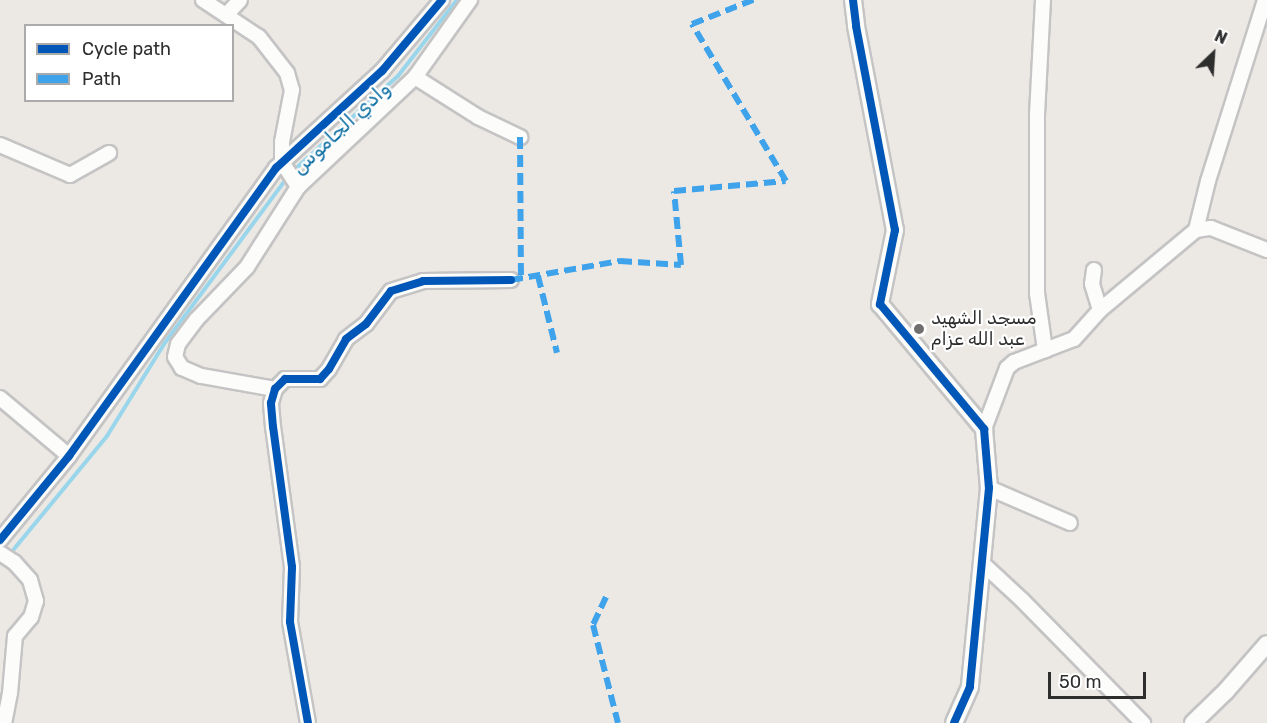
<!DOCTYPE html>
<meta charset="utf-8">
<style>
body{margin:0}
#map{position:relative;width:1267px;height:723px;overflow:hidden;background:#ece8e4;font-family:Rubik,Cairo,sans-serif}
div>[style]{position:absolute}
.stream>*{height:4px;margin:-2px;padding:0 2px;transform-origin:2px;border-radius:2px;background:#99d6ec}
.roads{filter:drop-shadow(2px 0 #c5c4c5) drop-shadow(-2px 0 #c5c4c5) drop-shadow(0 2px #c5c4c5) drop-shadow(0 -2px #c5c4c5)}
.minor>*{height:14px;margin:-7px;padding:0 7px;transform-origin:7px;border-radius:7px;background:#fcfcfb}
.tertiary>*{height:16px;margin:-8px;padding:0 8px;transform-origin:8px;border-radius:8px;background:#fcfcfb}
.quiet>*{height:6px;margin-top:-3px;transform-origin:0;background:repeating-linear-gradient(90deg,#3ea3eb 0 12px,transparent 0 18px)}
.cycleway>*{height:8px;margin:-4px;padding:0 4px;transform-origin:4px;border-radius:4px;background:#0057b8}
.dots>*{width:16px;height:16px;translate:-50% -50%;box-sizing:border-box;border:3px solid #fff;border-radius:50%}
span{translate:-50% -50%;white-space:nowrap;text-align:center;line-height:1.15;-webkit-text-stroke:4.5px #fff;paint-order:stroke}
.poi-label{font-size:18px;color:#2e2e2e}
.left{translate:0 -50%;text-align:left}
.water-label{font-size:20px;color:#0d6fa3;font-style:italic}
.legend{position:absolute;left:24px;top:24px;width:210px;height:78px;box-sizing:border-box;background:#fff;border:2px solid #ababab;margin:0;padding:8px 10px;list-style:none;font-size:18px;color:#2e2e2e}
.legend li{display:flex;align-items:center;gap:12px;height:30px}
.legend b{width:30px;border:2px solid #ababab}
.north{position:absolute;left:1183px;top:24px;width:60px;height:60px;-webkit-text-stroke:4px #fff;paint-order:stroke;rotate:25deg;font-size:16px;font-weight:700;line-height:24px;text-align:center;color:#2e2e2e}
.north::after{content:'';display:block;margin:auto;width:21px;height:27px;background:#2e2e2e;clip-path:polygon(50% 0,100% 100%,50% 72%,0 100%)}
.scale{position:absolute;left:1048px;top:672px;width:98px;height:27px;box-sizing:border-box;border:3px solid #2e2e2e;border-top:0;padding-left:8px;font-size:18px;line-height:21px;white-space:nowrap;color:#2e2e2e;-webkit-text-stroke:4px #fff;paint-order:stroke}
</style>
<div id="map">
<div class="stream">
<div style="left:292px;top:172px;width:143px;rotate:-42.2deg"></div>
<div style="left:398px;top:76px;width:96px;rotate:-52.2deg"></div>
<div style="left:14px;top:549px;width:146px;rotate:-50.5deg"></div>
<div style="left:107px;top:436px;width:108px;rotate:-58.2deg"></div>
<div style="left:164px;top:344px;width:207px;rotate:-53.5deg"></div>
<div style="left:0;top:563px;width:1px"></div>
</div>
<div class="roads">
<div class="minor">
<div style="left:203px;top:0;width:67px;rotate:33.5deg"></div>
<div style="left:259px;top:37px;width:46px;rotate:52.1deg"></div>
<div style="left:287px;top:73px;width:18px;rotate:74deg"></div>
<div style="left:292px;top:90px;width:53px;rotate:100.9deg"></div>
<div style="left:282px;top:142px;width:20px;rotate:90deg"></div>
<div style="left:282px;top:162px;width:30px;rotate:57deg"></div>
<div style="left:1043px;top:0;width:114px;rotate:93deg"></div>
<div style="left:1037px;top:114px;width:179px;rotate:90deg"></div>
<div style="left:1037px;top:293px;width:58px;rotate:82deg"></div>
<div style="left:227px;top:14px;width:19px;rotate:-47deg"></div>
<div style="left:415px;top:77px;width:75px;rotate:32.4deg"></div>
<div style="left:478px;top:117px;width:47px;rotate:25.5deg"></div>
<div style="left:0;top:145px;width:76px;rotate:23.2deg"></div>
<div style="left:70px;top:175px;width:45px;rotate:-29.4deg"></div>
<div style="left:1196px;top:230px;width:50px;rotate:-76.2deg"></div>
<div style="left:1208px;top:181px;width:190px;rotate:-72.5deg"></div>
<div style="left:1094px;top:270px;width:14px;rotate:98deg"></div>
<div style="left:1092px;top:284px;width:27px;rotate:73deg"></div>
<div style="left:275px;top:389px;width:75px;rotate:-170deg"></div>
<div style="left:201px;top:376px;width:21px;rotate:-157deg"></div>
<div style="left:182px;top:368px;width:13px;rotate:-122deg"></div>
<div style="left:175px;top:357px;width:13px;rotate:-77deg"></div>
<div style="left:178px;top:344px;width:31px;rotate:-53deg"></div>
<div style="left:197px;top:319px;width:72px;rotate:-46.1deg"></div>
<div style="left:247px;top:267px;width:95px;rotate:-57.5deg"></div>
<div style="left:298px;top:187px;width:161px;rotate:-43.2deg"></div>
<div style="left:415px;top:77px;width:95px;rotate:-54.5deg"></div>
<div style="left:0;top:398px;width:90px;rotate:40deg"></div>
<div style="left:984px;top:429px;width:65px;rotate:-69.3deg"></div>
<div style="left:1007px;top:368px;width:9px;rotate:-41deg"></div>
<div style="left:1014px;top:362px;width:64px;rotate:-21deg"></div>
<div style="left:1074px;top:339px;width:39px;rotate:-48deg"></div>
<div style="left:1100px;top:310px;width:125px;rotate:-39.8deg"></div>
<div style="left:1196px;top:230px;width:15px;rotate:-8deg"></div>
<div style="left:1211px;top:228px;width:60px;rotate:21.4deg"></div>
<div style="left:989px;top:488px;width:88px;rotate:23.4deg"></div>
<div style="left:0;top:540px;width:109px;rotate:-50.6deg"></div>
<div style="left:69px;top:456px;width:355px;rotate:-54.3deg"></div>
<div style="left:276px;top:168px;width:144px;rotate:-42.5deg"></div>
<div style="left:382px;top:71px;width:93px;rotate:-49.8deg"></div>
<div style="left:0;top:553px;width:17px;rotate:33deg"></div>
<div style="left:14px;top:562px;width:24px;rotate:48deg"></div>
<div style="left:30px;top:580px;width:22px;rotate:74deg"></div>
<div style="left:36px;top:601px;width:17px;rotate:107deg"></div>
<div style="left:31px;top:617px;width:25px;rotate:130deg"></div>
<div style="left:15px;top:636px;width:57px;rotate:95deg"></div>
<div style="left:10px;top:693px;width:31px;rotate:101deg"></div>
<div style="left:982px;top:563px;width:54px;rotate:42.8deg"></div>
<div style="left:1022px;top:600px;width:173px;rotate:45.5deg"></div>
<div style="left:308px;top:723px;width:103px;rotate:-100.1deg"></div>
<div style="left:290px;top:622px;width:55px;rotate:-87.9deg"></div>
<div style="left:292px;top:567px;width:141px;rotate:-97.7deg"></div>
<div style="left:273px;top:427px;width:24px;rotate:-95deg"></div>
<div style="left:271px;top:403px;width:15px;rotate:-74deg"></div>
<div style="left:275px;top:389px;width:14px;rotate:-45deg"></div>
<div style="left:285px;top:379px;width:35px"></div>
<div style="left:320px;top:379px;width:13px;rotate:-48deg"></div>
<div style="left:329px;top:369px;width:34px;rotate:-60deg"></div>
<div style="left:346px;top:339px;width:25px;rotate:-37deg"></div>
<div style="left:366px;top:324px;width:41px;rotate:-52.9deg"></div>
<div style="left:391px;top:291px;width:34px;rotate:-17deg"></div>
<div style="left:423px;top:281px;width:88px;rotate:-0.7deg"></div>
</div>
<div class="tertiary">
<div style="left:853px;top:0;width:26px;rotate:83deg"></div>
<div style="left:856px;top:26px;width:208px;rotate:79.2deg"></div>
<div style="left:895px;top:230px;width:76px;rotate:101.5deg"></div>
<div style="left:880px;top:304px;width:163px;rotate:50.2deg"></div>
<div style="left:984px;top:429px;width:59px;rotate:85.2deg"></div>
<div style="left:989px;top:488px;width:200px;rotate:95.5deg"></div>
<div style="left:970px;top:687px;width:39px;rotate:114deg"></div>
<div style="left:1193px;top:723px;width:46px;rotate:-44.1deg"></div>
<div style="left:1226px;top:691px;width:62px;rotate:-48.9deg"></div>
</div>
</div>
<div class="quiet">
<div style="left:520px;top:137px;width:142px;rotate:89.6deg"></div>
<div style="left:538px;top:276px;width:79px;rotate:76.1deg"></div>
<div style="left:511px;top:280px;width:111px;rotate:-9.9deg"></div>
<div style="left:620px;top:261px;width:61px;rotate:3.8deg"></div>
<div style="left:681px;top:265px;width:74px;rotate:-95.4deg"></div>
<div style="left:674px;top:191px;width:112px;rotate:-5.1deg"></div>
<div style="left:786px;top:181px;width:183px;rotate:-120.9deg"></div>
<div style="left:692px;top:24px;width:66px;rotate:-21.5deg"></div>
<div style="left:606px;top:597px;width:31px;rotate:115deg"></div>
<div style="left:593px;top:625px;width:101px;rotate:75.7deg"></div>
</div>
<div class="cycleway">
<div style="left:853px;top:0;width:26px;rotate:83deg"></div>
<div style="left:856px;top:26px;width:208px;rotate:79.2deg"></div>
<div style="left:895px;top:230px;width:76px;rotate:101.5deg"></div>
<div style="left:880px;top:304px;width:163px;rotate:50.2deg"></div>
<div style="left:984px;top:429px;width:59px;rotate:85.2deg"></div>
<div style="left:989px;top:488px;width:200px;rotate:95.5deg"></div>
<div style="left:970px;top:687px;width:39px;rotate:114deg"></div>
<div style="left:0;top:540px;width:109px;rotate:-50.6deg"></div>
<div style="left:69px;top:456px;width:355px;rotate:-54.3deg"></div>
<div style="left:276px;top:168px;width:144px;rotate:-42.5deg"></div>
<div style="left:382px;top:71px;width:93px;rotate:-49.8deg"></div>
<div style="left:308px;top:723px;width:103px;rotate:-100.1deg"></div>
<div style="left:290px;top:622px;width:55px;rotate:-87.9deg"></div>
<div style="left:292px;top:567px;width:141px;rotate:-97.7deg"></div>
<div style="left:273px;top:427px;width:24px;rotate:-95deg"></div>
<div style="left:271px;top:403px;width:15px;rotate:-74deg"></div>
<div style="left:275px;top:389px;width:14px;rotate:-45deg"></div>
<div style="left:285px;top:379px;width:35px"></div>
<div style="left:320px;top:379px;width:13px;rotate:-48deg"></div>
<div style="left:329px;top:369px;width:34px;rotate:-60deg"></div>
<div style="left:346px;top:339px;width:25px;rotate:-37deg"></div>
<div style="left:366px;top:324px;width:41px;rotate:-52.9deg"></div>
<div style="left:391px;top:291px;width:34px;rotate:-17deg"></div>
<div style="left:423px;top:281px;width:88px;rotate:-0.7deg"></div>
</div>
<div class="dots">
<div style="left:919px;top:329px;background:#706f6e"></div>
</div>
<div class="poi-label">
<span class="left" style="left:931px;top:329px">مسجد الشهيد<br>عبد الله عزام</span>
</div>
<div class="water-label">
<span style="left:341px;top:128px;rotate:-43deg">وادي الجاموس</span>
</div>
<ul class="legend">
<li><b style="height:8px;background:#0057b8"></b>Cycle path</li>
<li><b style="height:8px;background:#3ea3eb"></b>Path</li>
</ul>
<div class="north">N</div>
<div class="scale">50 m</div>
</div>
